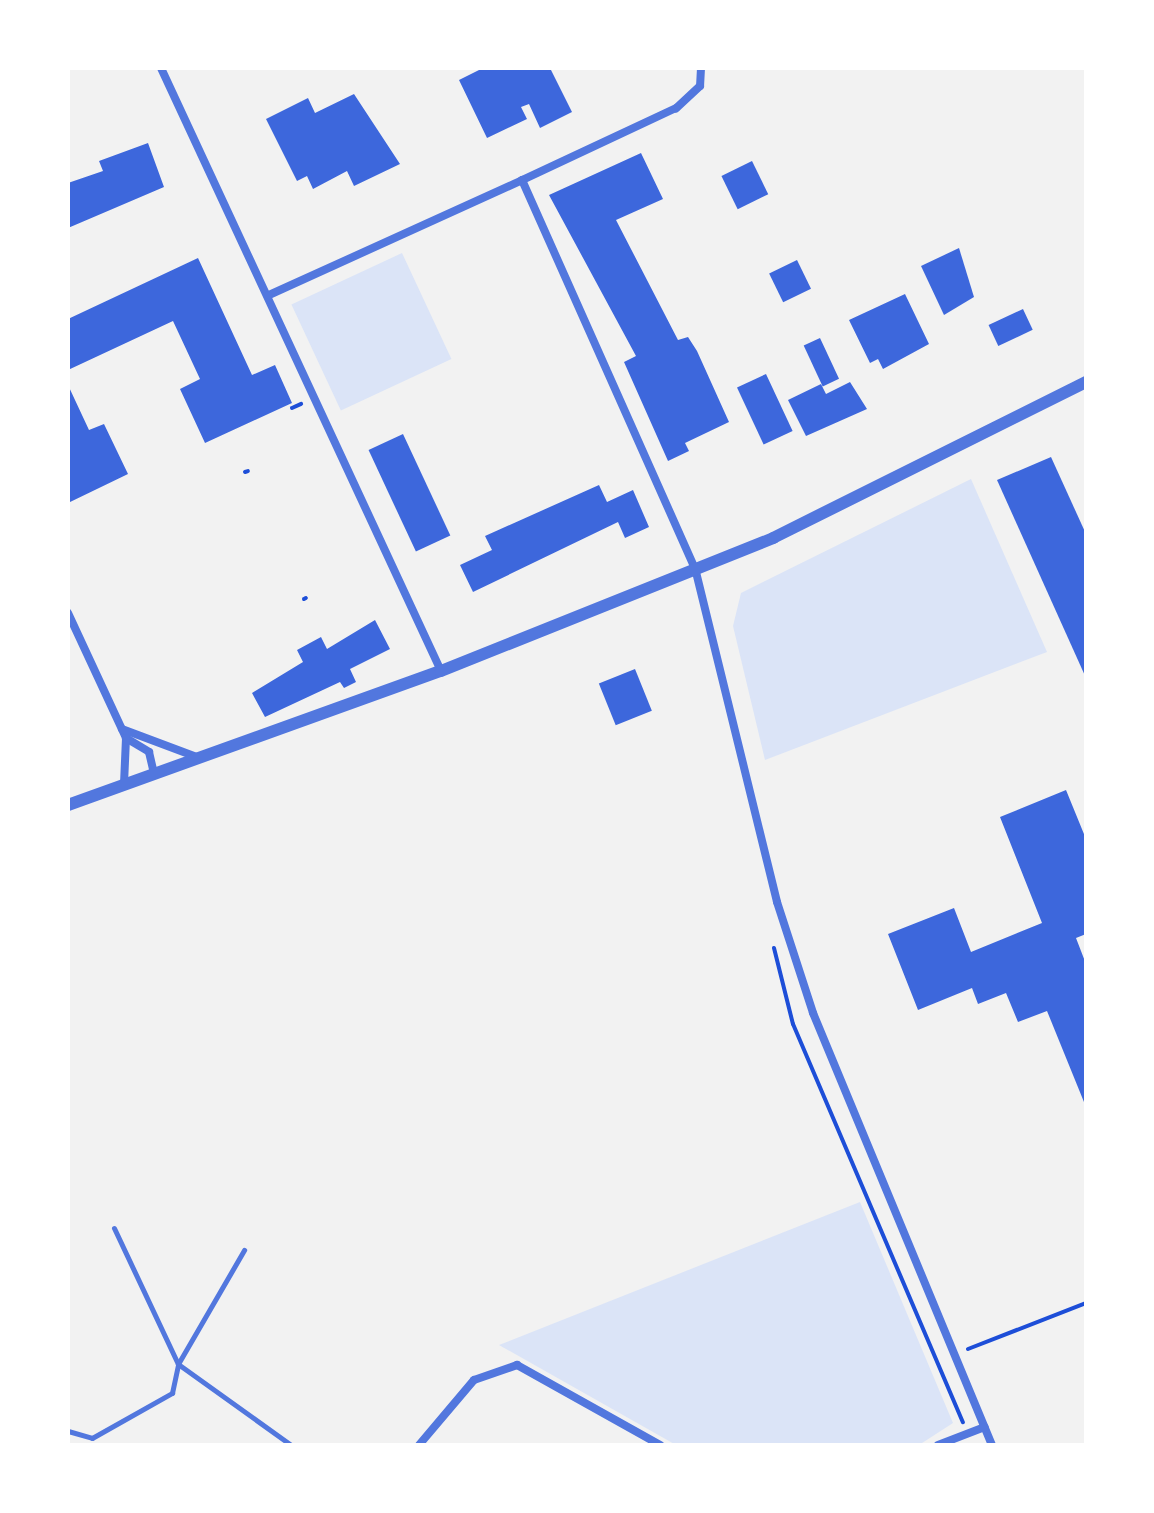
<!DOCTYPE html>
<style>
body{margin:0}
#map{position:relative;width:1154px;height:1513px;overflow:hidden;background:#f2f2f2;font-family:Montserrat,sans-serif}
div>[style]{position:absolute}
.green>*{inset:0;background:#dbe4f7;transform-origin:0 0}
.building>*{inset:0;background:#3d67dc;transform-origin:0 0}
.path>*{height:4px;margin:-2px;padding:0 2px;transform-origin:2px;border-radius:2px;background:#1d4ed8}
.service>*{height:5px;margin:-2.5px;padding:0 2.5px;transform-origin:2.5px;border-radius:2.5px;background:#5277de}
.minor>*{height:8px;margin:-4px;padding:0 4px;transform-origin:4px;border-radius:4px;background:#5277de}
.tertiary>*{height:12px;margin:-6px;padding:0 6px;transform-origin:6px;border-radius:6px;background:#5277de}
span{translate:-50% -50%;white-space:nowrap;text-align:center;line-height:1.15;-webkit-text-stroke:6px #fff;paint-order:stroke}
.frame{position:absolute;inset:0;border:70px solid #fff;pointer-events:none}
</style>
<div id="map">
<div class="green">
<div style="left:402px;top:253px;width:117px;height:122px;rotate:65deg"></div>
<div style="clip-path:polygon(971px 479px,1047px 652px,765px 760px,733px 626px,741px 593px)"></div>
<div style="clip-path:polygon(860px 1202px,953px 1423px,919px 1445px,676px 1445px,499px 1345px)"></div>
</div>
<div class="building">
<div style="clip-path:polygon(483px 68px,550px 68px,572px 112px,540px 128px,529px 104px,521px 107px,527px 119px,487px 138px,459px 80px)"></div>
<div style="clip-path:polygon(354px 94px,400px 164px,354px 186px,347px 171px,313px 189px,307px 176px,297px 181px,266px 119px,308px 98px,315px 113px)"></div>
<div style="clip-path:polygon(148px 143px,164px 187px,68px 228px,68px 183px,103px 171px,99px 161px)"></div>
<div style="clip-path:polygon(641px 153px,663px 199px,616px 220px,678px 340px,688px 337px,697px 351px,729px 422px,685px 443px,689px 451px,668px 461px,624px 362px,636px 356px,549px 195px)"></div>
<div style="left:752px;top:161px;width:37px;height:34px;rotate:64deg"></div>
<div style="clip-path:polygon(959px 248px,974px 297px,944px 315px,921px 266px)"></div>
<div style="clip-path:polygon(198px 258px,252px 375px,275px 365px,292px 403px,205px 443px,180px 389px,200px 379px,173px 321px,68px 370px,68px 319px)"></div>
<div style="left:797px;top:260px;width:32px;height:31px;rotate:64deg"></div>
<div style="clip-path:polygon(905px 294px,929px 344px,883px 369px,878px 359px,870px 363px,849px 320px)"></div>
<div style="left:1023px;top:309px;width:23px;height:38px;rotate:65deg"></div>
<div style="left:820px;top:338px;width:45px;height:18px;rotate:65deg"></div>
<div style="left:766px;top:374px;width:63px;height:32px;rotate:65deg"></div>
<div style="clip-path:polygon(850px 382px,867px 409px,806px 436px,788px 400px,821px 384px,826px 394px)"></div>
<div style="clip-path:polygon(68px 385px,89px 430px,104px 424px,128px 474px,68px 503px)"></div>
<div style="left:403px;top:434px;width:112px;height:38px;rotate:65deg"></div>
<div style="clip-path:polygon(1051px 457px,1086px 534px,1086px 678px,997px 480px)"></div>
<div style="clip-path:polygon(599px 485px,607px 502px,633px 490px,649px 527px,625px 538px,618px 522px,473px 592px,460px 565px,492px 550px,485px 536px)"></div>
<div style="clip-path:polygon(375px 620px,390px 649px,350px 669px,356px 682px,344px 688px,340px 682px,265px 717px,252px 693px,303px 662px,297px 650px,321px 637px,327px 649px)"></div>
<div style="left:635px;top:669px;width:45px;height:39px;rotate:68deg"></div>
<div style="clip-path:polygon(1066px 790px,1086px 839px,1086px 934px,1076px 938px,1086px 964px,1086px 1107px,1047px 1011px,1018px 1022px,1006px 993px,978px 1004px,972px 988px,918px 1010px,888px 934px,954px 908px,971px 952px,1042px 923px,1000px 817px)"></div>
</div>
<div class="path">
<div style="left:292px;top:408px;width:10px;rotate:-24deg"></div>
<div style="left:245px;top:472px;width:3px;rotate:-18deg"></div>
<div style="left:304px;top:599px;width:2px;rotate:-27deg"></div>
<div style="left:774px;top:948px;width:78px;rotate:76deg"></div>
<div style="left:793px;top:1024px;width:433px;rotate:66.9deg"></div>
<div style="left:968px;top:1349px;width:127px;rotate:-21.3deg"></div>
</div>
<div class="service">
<div style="left:114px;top:1228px;width:150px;rotate:64.8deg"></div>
<div style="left:178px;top:1364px;width:139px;rotate:35.6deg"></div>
<div style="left:68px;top:1431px;width:25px;rotate:16deg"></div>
<div style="left:92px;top:1438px;width:92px;rotate:-29.4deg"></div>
<div style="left:172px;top:1393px;width:30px;rotate:-78deg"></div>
<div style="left:178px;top:1364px;width:132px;rotate:-59.9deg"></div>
</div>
<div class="minor">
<div style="left:161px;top:68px;width:665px;rotate:65.09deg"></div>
<div style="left:701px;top:68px;width:18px;rotate:93deg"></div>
<div style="left:700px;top:86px;width:33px;rotate:137deg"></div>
<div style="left:676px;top:108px;width:170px;rotate:154.9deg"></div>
<div style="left:522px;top:180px;width:425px;rotate:66deg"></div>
<div style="left:695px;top:568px;width:344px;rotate:76.2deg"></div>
<div style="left:777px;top:902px;width:117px;rotate:72deg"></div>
<div style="left:813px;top:1013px;width:468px;rotate:67.5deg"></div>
<div style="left:269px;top:295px;width:278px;rotate:-24.4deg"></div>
<div style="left:68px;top:613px;width:138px;rotate:65.1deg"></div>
<div style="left:126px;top:738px;width:27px;rotate:31deg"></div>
<div style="left:149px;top:752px;width:23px;rotate:77deg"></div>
<div style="left:122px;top:729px;width:82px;rotate:20.6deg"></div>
<div style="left:124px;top:784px;width:46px;rotate:-87.5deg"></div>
<div style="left:419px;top:1445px;width:85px;rotate:-49.8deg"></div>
<div style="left:474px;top:1380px;width:46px;rotate:-19.2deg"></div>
<div style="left:517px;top:1365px;width:164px;rotate:29.2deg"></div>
<div style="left:938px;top:1445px;width:50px;rotate:-21deg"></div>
</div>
<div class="tertiary">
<div style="left:68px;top:805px;width:396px;rotate:-19.8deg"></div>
<div style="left:441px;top:671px;width:358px;rotate:-21.8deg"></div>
<div style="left:773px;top:538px;width:350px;rotate:-26.5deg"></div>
</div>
<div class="frame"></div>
</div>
